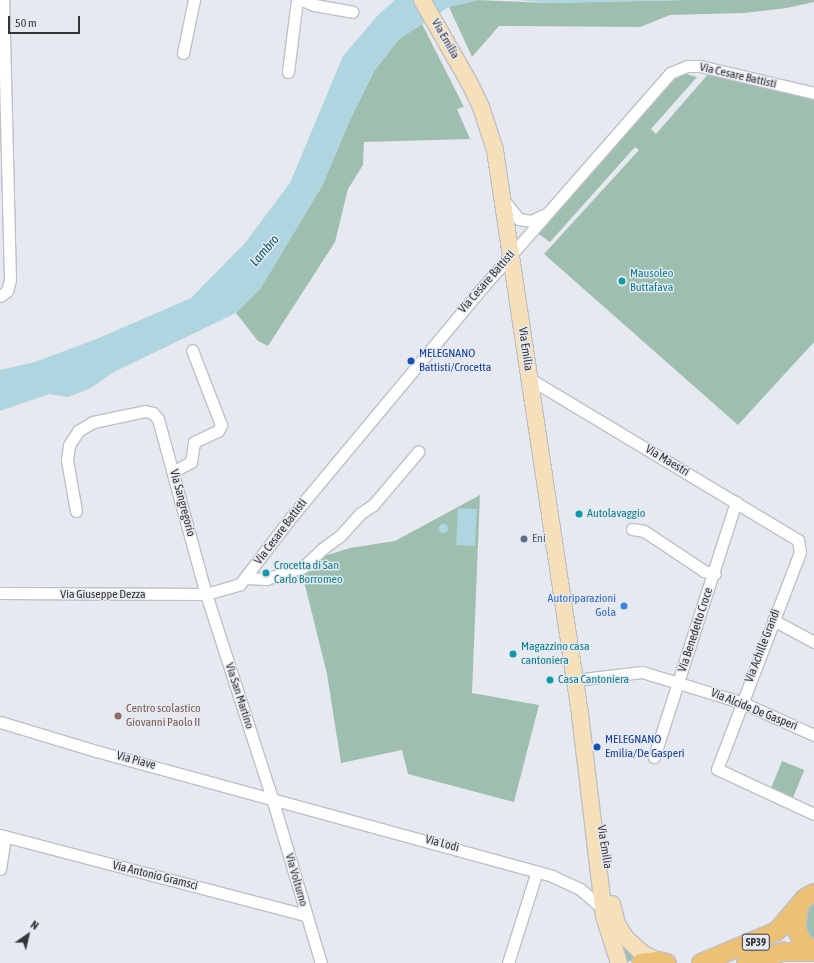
<!DOCTYPE html>
<style>
body{margin:0}
#map{position:relative;width:814px;height:963px;overflow:hidden;background:#e7e9f1;font-family:"Asap Condensed",sans-serif}
div>[style]{position:absolute}
.green>*{inset:0;background:#9ebfaf;transform-origin:0 0}
.water>*{inset:0;background:#aed5e0;transform-origin:0 0}
.round{border-radius:50%}
.roads{filter:drop-shadow(1px 0 #bec0c7) drop-shadow(-1px 0 #bec0c7) drop-shadow(0 1px #bec0c7) drop-shadow(0 -1px #bec0c7)}
.street>*{height:11px;margin:-5.5px;padding:0 5.5px;transform-origin:5.5px;border-radius:5.5px;background:#fff}
.secondary>*{height:16px;margin:-8px;padding:0 8px;transform-origin:8px;border-radius:8px;background:#f5e0ba}
.primary>*{height:18px;margin:-9px;padding:0 9px;transform-origin:9px;border-radius:9px;background:#ecc176}
.dots>*{width:11px;height:11px;translate:-50% -50%;box-sizing:border-box;border:2px solid #e7e9f1;border-radius:50%}
span{translate:-50% -50%;white-space:nowrap;text-align:center;line-height:1.15;-webkit-text-stroke:3px #e7e9f1;paint-order:stroke}
.shield-label span{padding:1px 3px;background:#e7e9f1;border:1px solid;border-radius:3px;-webkit-text-stroke-width:0}
.shield-label{font-size:11px;color:#353639;font-weight:700}
.street-label{font-size:12px;color:#353639}
.culture-label{font-size:12px;color:#0d838f}
.left{translate:0 -50%;text-align:left}
.transit-label{font-size:12px;color:#164399}
.service-label{font-size:12px;color:#4e5e75}
.shop-label{font-size:12px;color:#366cbe}
.right{translate:-100% -50%;text-align:right}
.education-label{font-size:12px;color:#785e54}
.water-label{font-size:13px;color:#0d5c6c;font-style:italic}
.north{position:absolute;left:8px;top:915px;width:40px;height:40px;-webkit-text-stroke:3px #e7e9f1;paint-order:stroke;rotate:34deg;font-size:11px;font-weight:700;line-height:16px;text-align:center;color:#353639}
.north::after{content:'';display:block;margin:auto;width:14px;height:18px;background:#353639;clip-path:polygon(50% 0,100% 100%,50% 72%,0 100%)}
.scale{position:absolute;left:8px;top:16px;width:72px;height:18px;box-sizing:border-box;border:2px solid #353639;border-top:0;padding-left:5px;font-size:12px;line-height:14px;white-space:nowrap;color:#353639;-webkit-text-stroke:3px #e7e9f1;paint-order:stroke}
</style>
<div id="map">
<div class="green">
<div style="clip-path:polygon(477px 0,549px 3px,685px 0,814px 0,814px 2px,787px 8px,744px 13px,670px 15px,640px 27px,499px 26px,472px 57px,449px 7px)"></div>
<div style="clip-path:polygon(422px 24px,464px 107px,457px 109px,470px 139px,364px 142px,363px 165px,348px 189px,335px 242px,268px 346px,258px 341px,236px 313px,260px 289px,322px 186px,349px 122px,374px 71px,399px 39px)"></div>
<div style="clip-path:polygon(678px 72px,697px 77px,651px 129px,656px 134px,710px 72px,814px 98px,814px 342px,738px 425px,544px 254px,639px 150px,635px 147px,550px 242px,537px 233px)"></div>
<div style="clip-path:polygon(480px 495px,472px 693px,539px 705px,514px 802px,408px 774px,402px 750px,341px 763px,327px 674px,302px 573px,321px 569px,318px 558px,350px 548px,395px 541px)"></div>
<div style="left:782px;top:761px;width:24px;height:31px;rotate:22deg"></div>
<div style="clip-path:polygon(814px 900px,814px 943px,805px 935px,803px 912px)"></div>
<div style="clip-path:polygon(622px 943px,636px 957px,627px 963px,626px 963px)"></div>
</div>
<div class="water">
<div style="clip-path:polygon(395px 0,477px 0,449px 7px,399px 39px,374px 71px,349px 122px,322px 186px,260px 289px,236px 313px,112px 373px,91px 388px,68px 397px,49px 394px,0 411px,0 370px,35px 362px,99px 338px,191px 298px,245px 243px,290px 183px,343px 56px,379px 14px)"></div>
<div style="clip-path:polygon(519px 0,685px 0,549px 3px)"></div>
<div style="left:458px;top:508px;width:19px;height:37px;rotate:3deg"></div>
<div class="round" style="left:438.5px;top:523.5px;width:9px;height:9px"></div>
</div>
<div class="roads">
<div class="street">
<div style="left:302px;top:0;width:13px;rotate:23deg"></div>
<div style="left:314px;top:5px;width:39px;rotate:10deg"></div>
<div style="left:183px;top:53px;width:54px;rotate:-78.3deg"></div>
<div style="left:288px;top:72px;width:73px;rotate:-82.9deg"></div>
<div style="left:505px;top:202px;width:22px;rotate:51deg"></div>
<div style="left:519px;top:219px;width:12px;rotate:9deg"></div>
<div style="left:531px;top:221px;width:14px;rotate:-25deg"></div>
<div style="left:0;top:296px;width:9px;rotate:-36deg"></div>
<div style="left:7px;top:291px;width:11px;rotate:-75deg"></div>
<div style="left:10px;top:280px;width:280px;rotate:-91.4deg"></div>
<div style="left:530px;top:379px;width:313px;rotate:31deg"></div>
<div style="left:798px;top:540px;width:12px;rotate:81deg"></div>
<div style="left:800px;top:552px;width:232px;rotate:110.9deg"></div>
<div style="left:717px;top:769px;width:107px;rotate:24.9deg"></div>
<div style="left:174px;top:471px;width:19px;rotate:-28deg"></div>
<div style="left:191px;top:462px;width:20px;rotate:-81deg"></div>
<div style="left:194px;top:442px;width:26px;rotate:-25deg"></div>
<div style="left:218px;top:431px;width:7px;rotate:-63deg"></div>
<div style="left:221px;top:425px;width:80px;rotate:-111.1deg"></div>
<div style="left:76px;top:511px;width:52px;rotate:-100deg"></div>
<div style="left:67px;top:460px;width:15px;rotate:-82deg"></div>
<div style="left:69px;top:445px;width:17px;rotate:-57deg"></div>
<div style="left:78px;top:431px;width:17px;rotate:-31deg"></div>
<div style="left:93px;top:422px;width:53px;rotate:-11.9deg"></div>
<div style="left:145px;top:411px;width:8px;rotate:14deg"></div>
<div style="left:153px;top:413px;width:8px;rotate:50deg"></div>
<div style="left:158px;top:419px;width:181px;rotate:74.7deg"></div>
<div style="left:206px;top:594px;width:214px;rotate:72.1deg"></div>
<div style="left:272px;top:798px;width:172px;rotate:73.5deg"></div>
<div style="left:632px;top:529px;width:12px;rotate:9deg"></div>
<div style="left:644px;top:531px;width:72px;rotate:33.7deg"></div>
<div style="left:704px;top:571px;width:11px;rotate:15deg"></div>
<div style="left:246px;top:578px;width:20px;rotate:3deg"></div>
<div style="left:266px;top:579px;width:39px;rotate:-18deg"></div>
<div style="left:303px;top:567px;width:26px;rotate:-43deg"></div>
<div style="left:322px;top:549px;width:22px;rotate:-36deg"></div>
<div style="left:340px;top:536px;width:31px;rotate:-48deg"></div>
<div style="left:361px;top:513px;width:14px;rotate:-34deg"></div>
<div style="left:373px;top:505px;width:70px;rotate:-49.7deg"></div>
<div style="left:0;top:593px;width:206px;rotate:0.3deg"></div>
<div style="left:206px;top:594px;width:35px;rotate:-16deg"></div>
<div style="left:240px;top:584px;width:86px;rotate:-52.6deg"></div>
<div style="left:292px;top:516px;width:286px;rotate:-50.2deg"></div>
<div style="left:475px;top:296px;width:296px;rotate:-48.8deg"></div>
<div style="left:670px;top:73px;width:18px;rotate:-22deg"></div>
<div style="left:687px;top:66px;width:13px"></div>
<div style="left:700px;top:66px;width:117px;rotate:13.3deg"></div>
<div style="left:773px;top:620px;width:47px;rotate:28.2deg"></div>
<div style="left:575px;top:680px;width:67px;rotate:-6.8deg"></div>
<div style="left:642px;top:672px;width:103px;rotate:16.9deg"></div>
<div style="left:741px;top:702px;width:80px;rotate:24.3deg"></div>
<div style="left:0;top:722px;width:100px;rotate:16.8deg"></div>
<div style="left:96px;top:751px;width:473px;rotate:15.3deg"></div>
<div style="left:552px;top:876px;width:31px;rotate:25deg"></div>
<div style="left:580px;top:889px;width:30px;rotate:41deg"></div>
<div style="left:654px;top:757px;width:268px;rotate:-72.2deg"></div>
<div style="left:0;top:835px;width:316px;rotate:14.7deg"></div>
<div style="left:0;top:869px;width:33px;rotate:-81deg"></div>
<div style="left:508px;top:963px;width:96px;rotate:-72.5deg"></div>
</div>
<div class="secondary">
<div style="left:422px;top:0;width:95px;rotate:60.2deg"></div>
<div style="left:469px;top:82px;width:28px;rotate:64deg"></div>
<div style="left:481px;top:107px;width:45px;rotate:72deg"></div>
<div style="left:495px;top:150px;width:570px;rotate:81.43deg"></div>
<div style="left:580px;top:714px;width:203px;rotate:83.2deg"></div>
<div style="left:604px;top:916px;width:49px;rotate:72.3deg"></div>
<div style="left:612px;top:904px;width:21px;rotate:76deg"></div>
<div style="left:617px;top:924px;width:15px;rotate:58deg"></div>
<div style="left:625px;top:937px;width:23px;rotate:43deg"></div>
<div style="left:642px;top:953px;width:18px;rotate:27deg"></div>
</div>
<div class="primary">
<div style="left:799px;top:907px;width:22px;rotate:98deg"></div>
<div style="left:796px;top:929px;width:16px;rotate:63deg"></div>
<div style="left:803px;top:943px;width:14px;rotate:36deg"></div>
<div style="left:641px;top:963px;width:17px;rotate:-7deg"></div>
<div style="left:658px;top:961px;width:9px;rotate:13deg"></div>
<div style="left:701px;top:963px;width:82px;rotate:-22.8deg"></div>
<div style="left:777px;top:931px;width:43px;rotate:-49.7deg"></div>
<div style="left:805px;top:898px;width:10px;rotate:-29deg"></div>
<div style="left:746px;top:963px;width:39px;rotate:-17deg"></div>
<div style="left:783px;top:952px;width:31px"></div>
</div>
</div>
<div class="dots">
<div style="left:622px;top:281px;background:#0f9aa8"></div>
<div style="left:411px;top:361px;background:#1a4fb4"></div>
<div style="left:579px;top:514px;background:#0f9aa8"></div>
<div style="left:524px;top:539px;background:#5c6f8a"></div>
<div style="left:266px;top:573px;background:#0f9aa8"></div>
<div style="left:624px;top:606px;background:#3f7fe0"></div>
<div style="left:513px;top:654px;background:#0f9aa8"></div>
<div style="left:550px;top:680px;background:#0f9aa8"></div>
<div style="left:118px;top:716px;background:#8d6e63"></div>
<div style="left:597px;top:747px;background:#1a4fb4"></div>
</div>
<div class="shield-label">
<span style="left:756px;top:942px">SP39</span>
</div>
<div class="street-label">
<span style="left:445px;top:39px;rotate:60deg">Via Emilia</span>
<span style="left:738px;top:76px;rotate:13deg">Via Cesare Battisti</span>
<span style="left:487px;top:282px;rotate:-49deg">Via Cesare Battisti</span>
<span style="left:525px;top:349px;rotate:82deg">Via Emilia</span>
<span style="left:667px;top:461px;rotate:31deg">Via Maestri</span>
<span style="left:182px;top:503px;rotate:75deg">Via Sangregorio</span>
<span style="left:281px;top:532px;rotate:-53deg">Via Cesare Battisti</span>
<span style="left:103px;top:595px">Via Giuseppe Dezza</span>
<span style="left:696px;top:630px;rotate:-72deg">Via Benedetto Croce</span>
<span style="left:763px;top:646px;rotate:-69deg">Via Achille Grandi</span>
<span style="left:239px;top:696px;rotate:72deg">Via San Martino</span>
<span style="left:754px;top:710px;rotate:22deg">Via Alcide De Gasperi</span>
<span style="left:136px;top:761px;rotate:15deg">Via Piave</span>
<span style="left:442px;top:844px;rotate:15deg">Via Lodi</span>
<span style="left:604px;top:847px;rotate:81deg">Via Emilia</span>
<span style="left:155px;top:876px;rotate:14deg">Via Antonio Gramsci</span>
<span style="left:296px;top:880px;rotate:74deg">Via Volturno</span>
</div>
<div class="culture-label">
<span class="left" style="left:630px;top:281px">Mausoleo<br>Buttafava</span>
<span class="left" style="left:587px;top:514px">Autolavaggio</span>
<span class="left" style="left:274px;top:573px">Crocetta di San<br>Carlo Borromeo</span>
<span class="left" style="left:521px;top:654px">Magazzino casa<br>cantoniera</span>
<span class="left" style="left:558px;top:680px">Casa Cantoniera</span>
</div>
<div class="transit-label">
<span class="left" style="left:419px;top:361px">MELEGNANO<br>Battisti/Crocetta</span>
<span class="left" style="left:605px;top:747px">MELEGNANO<br>Emilia/De Gasperi</span>
</div>
<div class="service-label">
<span class="left" style="left:532px;top:539px">Eni</span>
</div>
<div class="shop-label">
<span class="right" style="left:616px;top:606px">Autoriparazioni<br>Gola</span>
</div>
<div class="education-label">
<span class="left" style="left:126px;top:716px">Centro scolastico<br>Giovanni Paolo II</span>
</div>
<div class="water-label">
<span style="left:265px;top:251px;rotate:-49deg">Lambro</span>
</div>
<div class="north">N</div>
<div class="scale">50 m</div>
</div>
